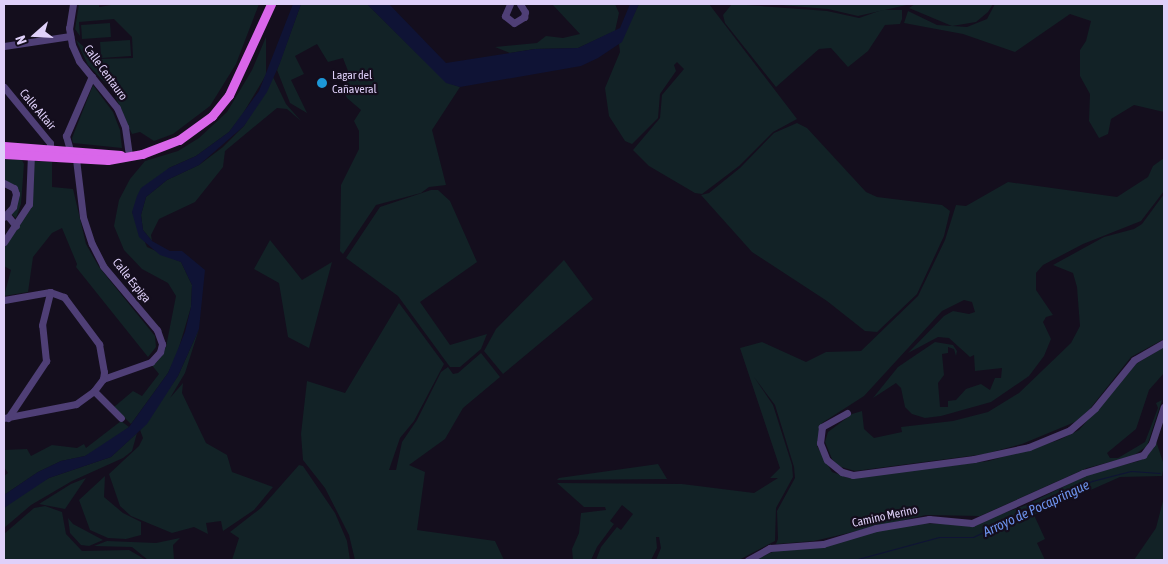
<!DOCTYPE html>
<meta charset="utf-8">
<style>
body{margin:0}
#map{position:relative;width:1168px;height:564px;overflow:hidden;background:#140e1d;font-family:"Asap Condensed",sans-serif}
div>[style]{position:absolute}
.green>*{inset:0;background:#122226;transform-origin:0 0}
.water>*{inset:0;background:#0f1335}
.stream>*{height:1px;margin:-0.5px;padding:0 0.5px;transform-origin:0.5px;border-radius:0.5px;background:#0f1335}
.minor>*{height:7px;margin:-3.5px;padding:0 3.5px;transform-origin:3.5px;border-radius:3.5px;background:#4f3f76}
.major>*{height:9px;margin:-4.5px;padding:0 4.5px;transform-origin:4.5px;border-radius:4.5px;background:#d966ea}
.dots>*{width:14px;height:14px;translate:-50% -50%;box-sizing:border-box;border:2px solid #140e1d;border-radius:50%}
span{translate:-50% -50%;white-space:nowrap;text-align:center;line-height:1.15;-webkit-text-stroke:4.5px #140e1d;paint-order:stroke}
.street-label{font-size:12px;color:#dfd0f9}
.poi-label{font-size:12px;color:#dfd0f9}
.left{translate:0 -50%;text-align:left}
.water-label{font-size:14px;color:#6c91eb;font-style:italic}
.frame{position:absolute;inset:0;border:5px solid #dfd0f9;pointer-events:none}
.north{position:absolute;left:10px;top:10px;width:50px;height:50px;-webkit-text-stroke:4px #140e1d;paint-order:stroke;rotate:251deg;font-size:14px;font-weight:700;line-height:20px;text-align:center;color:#dfd0f9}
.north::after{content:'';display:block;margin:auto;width:18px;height:22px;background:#dfd0f9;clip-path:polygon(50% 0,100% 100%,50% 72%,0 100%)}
</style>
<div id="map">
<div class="green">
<div style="clip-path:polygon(79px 4px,99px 4px,99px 7px,117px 4px,259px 4px,236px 64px,210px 106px,173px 134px,154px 141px,140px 132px,132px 134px,113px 91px,88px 65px,76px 40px,98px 59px,133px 58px,132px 37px,114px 19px,79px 22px,80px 36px,75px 29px)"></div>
<div style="clip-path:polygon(301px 4px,367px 4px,446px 82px,460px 87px,432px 130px,446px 185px,429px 187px,421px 193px,376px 205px,343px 254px,340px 251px,341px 185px,359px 149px,359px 131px,354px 121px,361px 110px,347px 98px,344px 92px,348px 71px,343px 58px,328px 62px,317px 44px,295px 56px,304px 74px,291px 80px,307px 113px,290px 103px,277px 70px)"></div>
<div style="clip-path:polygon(552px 4px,615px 4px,619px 13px,615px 31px,578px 48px,535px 49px,510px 53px,495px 47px,537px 43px,546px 36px,563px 38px,580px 34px)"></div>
<div style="clip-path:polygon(639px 4px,709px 4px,797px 119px,773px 132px,739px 166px,702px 194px,695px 193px,649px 166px,633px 150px,660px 118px,662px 95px,684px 69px,677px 62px,674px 65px,676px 71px,660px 94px,658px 118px,632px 144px,625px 141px,609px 116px,605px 88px,620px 52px,619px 44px)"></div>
<div style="clip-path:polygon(732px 4px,827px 11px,859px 18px,882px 10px,902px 10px,902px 19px,900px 24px,885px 25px,868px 51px,848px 67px,831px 48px,819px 49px,776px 87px,725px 23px,723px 15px)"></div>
<div style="clip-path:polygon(769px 4px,911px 4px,858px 16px,828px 9px)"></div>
<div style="clip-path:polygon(915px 4px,993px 4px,988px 12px,976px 22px,952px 26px,909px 8px)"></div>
<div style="clip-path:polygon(995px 4px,1164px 4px,1164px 112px,1134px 105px,1111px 119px,1108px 134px,1099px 138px,1089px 121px,1090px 94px,1080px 76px,1080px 50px,1086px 41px,1091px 21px,1070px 14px,1015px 52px,963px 34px,904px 23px,908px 11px,937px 25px,967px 27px,987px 19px)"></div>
<div style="left:110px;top:23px;width:14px;height:29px;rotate:86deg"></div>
<div style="clip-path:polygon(266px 37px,266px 75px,242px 115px,229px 132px,196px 156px,169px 168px,132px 212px,147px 247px,181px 262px,192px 285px,191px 307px,177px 354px,168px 373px,131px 424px,114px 407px,133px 391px,142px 396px,159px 374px,151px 364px,157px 362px,166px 347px,176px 296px,168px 283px,142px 269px,124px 250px,114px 226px,119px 200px,130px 179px,145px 161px,178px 151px,199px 138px,227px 112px,252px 70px)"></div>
<div style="left:130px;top:40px;width:16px;height:30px;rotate:86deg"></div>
<div style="clip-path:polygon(273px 77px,286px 104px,301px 121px,287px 109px,277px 108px,225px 151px,223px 167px,195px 202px,159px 219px,151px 235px,152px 241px,143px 230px,141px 215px,146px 197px,167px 180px,199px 165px,223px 147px,244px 126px)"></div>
<div style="clip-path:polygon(93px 85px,113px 112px,120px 130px,122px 148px,73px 143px,72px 138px)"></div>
<div style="clip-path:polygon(797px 123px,807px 128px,866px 192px,877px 197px,942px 205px,950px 211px,944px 236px,917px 294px,877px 332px,865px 331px,827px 301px,752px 252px,701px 195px,709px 193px,740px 168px,774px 133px)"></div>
<div style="clip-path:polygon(1164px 158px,1164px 191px,1141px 221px,1083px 244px,1043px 265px,1036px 273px,1036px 290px,1053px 315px,1046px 317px,1043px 322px,1051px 339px,1044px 356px,1029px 376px,991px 402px,941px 416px,925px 418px,912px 414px,905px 407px,901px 388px,896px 383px,873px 398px,898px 367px,935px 342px,953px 345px,957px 351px,956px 356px,954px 349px,948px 347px,948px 353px,942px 354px,944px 375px,938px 383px,940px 407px,948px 407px,948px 401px,956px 400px,966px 389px,981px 384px,990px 390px,995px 378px,1001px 378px,1002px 368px,975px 371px,974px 355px,970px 357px,949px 338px,938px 337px,908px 353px,944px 316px,953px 311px,969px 314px,975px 312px,972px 302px,964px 300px,942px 311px,864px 396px,822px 423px,817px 446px,832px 472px,849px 478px,989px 461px,1059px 440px,1079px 430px,1136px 364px,1164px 347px,1164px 373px,1149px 390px,1136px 429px,1107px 453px,1110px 458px,1118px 458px,1145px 442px,1158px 408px,1156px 403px,1162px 400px,1147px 446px,1133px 456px,1087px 468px,980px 516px,926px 515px,814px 541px,776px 544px,778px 539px,777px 511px,795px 478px,794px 467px,775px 405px,754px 377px,773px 405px,792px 465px,793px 477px,776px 508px,775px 541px,739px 560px,656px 560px,661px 548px,659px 537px,656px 537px,657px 548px,651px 560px,596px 560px,601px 547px,617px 527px,621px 530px,633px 514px,622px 505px,610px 521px,614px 524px,597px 547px,591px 560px,573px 560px,572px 549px,579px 533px,581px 513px,606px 510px,605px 507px,584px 507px,557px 483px,682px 484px,754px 493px,778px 478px,770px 478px,780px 468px,740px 348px,762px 342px,806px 362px,826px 352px,861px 351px,918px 296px,945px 240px,956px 205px,966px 206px,1008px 182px,1117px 197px,1148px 177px,1153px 166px)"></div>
<div style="clip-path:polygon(4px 159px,22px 160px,24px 164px,21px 204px,16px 218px,11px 214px,14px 185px,4px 180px)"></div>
<div style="clip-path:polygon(35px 161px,52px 162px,52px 187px,73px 189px,86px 244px,99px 267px,155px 336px,156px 347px,148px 357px,76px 267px,77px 264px,62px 228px,52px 233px,33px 257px,28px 292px,4px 296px,11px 270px,4px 266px,4px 245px,25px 216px,31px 166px)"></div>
<div style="clip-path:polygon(431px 190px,438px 190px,450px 201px,477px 262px,420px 302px,450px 345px,487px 334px,481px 349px,460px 367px,450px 367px,398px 296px,346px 258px,380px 207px)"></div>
<div style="clip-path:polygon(1164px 194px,1164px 339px,1131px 357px,1089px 410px,1075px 422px,1022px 444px,985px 454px,855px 471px,838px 466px,832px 459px,825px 442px,828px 432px,852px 414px,862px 411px,864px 429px,874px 438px,902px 432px,901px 427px,953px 421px,988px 412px,1019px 393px,1071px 343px,1080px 326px,1077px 287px,1073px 273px,1053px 265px,1104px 237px,1134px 229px,1142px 224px)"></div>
<div style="clip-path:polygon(270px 240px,302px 280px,332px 262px,309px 348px,288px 337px,279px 283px,254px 269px)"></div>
<div style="clip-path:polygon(564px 260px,593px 299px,503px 374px,484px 351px,496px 329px)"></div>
<div style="clip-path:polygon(399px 303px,444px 364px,414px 421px,400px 438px,389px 470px,396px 470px,402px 442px,417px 420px,441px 372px,448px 367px,453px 374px,458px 373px,481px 353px,500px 377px,463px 408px,445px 439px,409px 465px,425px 472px,417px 530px,495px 541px,504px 560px,355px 560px,349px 535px,325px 488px,303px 460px,301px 434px,307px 381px,345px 393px)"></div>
<div style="clip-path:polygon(199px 329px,185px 373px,170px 398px,183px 383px,182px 393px,206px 443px,227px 455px,232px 472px,273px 487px,254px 510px,223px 531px,221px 521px,206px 523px,208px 534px,194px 527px,172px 533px,131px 516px,120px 506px,109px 474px,139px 446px,143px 438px,140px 430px,178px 376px)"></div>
<div style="clip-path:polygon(121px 421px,129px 427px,107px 444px,85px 456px,61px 461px,38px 472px,4px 495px,4px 476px,8px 473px,4px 467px,4px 450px,27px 449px,31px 456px,52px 445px,77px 448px,84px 444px,86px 448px)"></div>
<div style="clip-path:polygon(137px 433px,132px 451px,123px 458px,72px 481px,31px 505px,4px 528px,4px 508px,23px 492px,49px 478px,111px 457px)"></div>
<div style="clip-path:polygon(1156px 441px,1164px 465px,1162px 476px,1120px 477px,1034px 515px,1045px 539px,1037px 543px,1045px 560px,754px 560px,777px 550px,919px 523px,971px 525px,1026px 505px,1091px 473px,1139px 461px)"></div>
<div style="clip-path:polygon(658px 464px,667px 479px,557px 480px,559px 478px)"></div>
<div style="clip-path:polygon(299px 465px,303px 466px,335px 513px,347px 541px,350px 560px,232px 560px,239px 538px,230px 532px,261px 508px)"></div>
<div style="clip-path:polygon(105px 476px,104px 497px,123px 513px,141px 522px,141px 535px,126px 539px,108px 538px,90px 530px,79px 500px)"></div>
<div style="clip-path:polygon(86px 478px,65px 509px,39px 504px,71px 484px)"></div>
<div style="clip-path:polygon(1164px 497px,1164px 560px,1134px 560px,1156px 528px)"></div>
<div style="clip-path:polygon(45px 506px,62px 512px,66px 534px,82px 551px,129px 550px,146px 560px,4px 560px,4px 534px,34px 508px)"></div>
<div style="clip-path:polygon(68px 518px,73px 524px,103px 540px,89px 546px,81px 545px,70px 533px)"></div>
<div style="clip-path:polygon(180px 538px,173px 545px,174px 560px,148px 560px,132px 547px,94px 546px,107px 541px,156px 543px)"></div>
</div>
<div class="water">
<div style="clip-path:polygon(293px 4px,301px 4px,280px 63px,267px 92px,244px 126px,199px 165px,167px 180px,146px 197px,141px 215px,143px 230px,152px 241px,170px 251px,182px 251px,205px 270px,199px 329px,178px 376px,147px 424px,111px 457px,49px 478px,4px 508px,4px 495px,38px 472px,61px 461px,85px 456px,129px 427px,168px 373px,185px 332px,191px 307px,192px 285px,181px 262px,160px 255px,139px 237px,132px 212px,137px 196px,141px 188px,169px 168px,196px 156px,229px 132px,259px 91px)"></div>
<div style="clip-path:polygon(367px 4px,389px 4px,446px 63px,535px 49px,578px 48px,620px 28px,630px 4px,639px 4px,622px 42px,598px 58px,581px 66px,460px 87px,446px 83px)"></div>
</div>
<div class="stream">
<div style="left:854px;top:560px;width:88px;rotate:-15.1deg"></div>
<div style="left:939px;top:537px;width:34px"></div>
<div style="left:973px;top:537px;width:132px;rotate:-25.2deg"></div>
<div style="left:1092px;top:481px;width:40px;rotate:-14.4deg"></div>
<div style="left:1131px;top:471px;width:29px;rotate:4deg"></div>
</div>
<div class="minor">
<div style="left:73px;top:4px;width:24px;rotate:99deg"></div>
<div style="left:69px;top:28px;width:17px;rotate:80deg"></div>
<div style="left:72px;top:45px;width:17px;rotate:66deg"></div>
<div style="left:79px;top:61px;width:60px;rotate:51deg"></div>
<div style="left:117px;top:108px;width:21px;rotate:67deg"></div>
<div style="left:125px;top:127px;width:29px;rotate:82deg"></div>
<div style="left:510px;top:4px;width:13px;rotate:113deg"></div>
<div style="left:505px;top:16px;width:11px;rotate:38deg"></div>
<div style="left:514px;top:23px;width:12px;rotate:-31deg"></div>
<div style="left:524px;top:17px;width:5px;rotate:-79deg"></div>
<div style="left:525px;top:12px;width:9px;rotate:-122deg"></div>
<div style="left:4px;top:46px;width:67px;rotate:-8.6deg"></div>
<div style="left:4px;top:87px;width:72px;rotate:50.6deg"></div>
<div style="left:50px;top:143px;width:6px;rotate:90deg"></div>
<div style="left:70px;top:150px;width:15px;rotate:-106deg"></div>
<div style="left:66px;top:136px;width:65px;rotate:-66.6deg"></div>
<div style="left:76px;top:159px;width:58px;rotate:83.1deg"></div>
<div style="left:83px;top:217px;width:28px;rotate:72deg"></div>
<div style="left:92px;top:244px;width:25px;rotate:63deg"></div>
<div style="left:103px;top:266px;width:84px;rotate:49.8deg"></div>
<div style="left:157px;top:330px;width:15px;rotate:70deg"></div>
<div style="left:162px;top:344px;width:8px;rotate:104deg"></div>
<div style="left:160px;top:352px;width:13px;rotate:132deg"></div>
<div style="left:151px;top:362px;width:51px;rotate:160.5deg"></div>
<div style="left:4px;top:183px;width:11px;rotate:27deg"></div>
<div style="left:14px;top:188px;width:6px;rotate:72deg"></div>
<div style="left:16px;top:194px;width:13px;rotate:103deg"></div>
<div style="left:13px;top:207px;width:13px;rotate:132deg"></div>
<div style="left:7px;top:215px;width:14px;rotate:51deg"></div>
<div style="left:4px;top:242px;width:45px;rotate:-56.7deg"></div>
<div style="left:29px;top:204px;width:49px;rotate:-87.7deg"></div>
<div style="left:4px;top:300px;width:47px;rotate:-9.9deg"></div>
<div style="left:50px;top:292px;width:15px;rotate:20deg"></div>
<div style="left:64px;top:297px;width:59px;rotate:53.3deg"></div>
<div style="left:99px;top:344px;width:28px;rotate:80deg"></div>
<div style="left:104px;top:372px;width:7px;rotate:98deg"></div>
<div style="left:103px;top:379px;width:15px;rotate:127deg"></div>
<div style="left:94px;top:391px;width:22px;rotate:144deg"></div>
<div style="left:76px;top:404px;width:73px;rotate:169deg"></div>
<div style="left:94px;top:391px;width:38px;rotate:45deg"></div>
<div style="left:847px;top:413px;width:29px;rotate:151deg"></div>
<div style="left:822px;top:427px;width:16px;rotate:97deg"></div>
<div style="left:820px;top:443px;width:18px;rotate:68deg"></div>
<div style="left:827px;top:460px;width:19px;rotate:39deg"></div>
<div style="left:842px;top:472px;width:11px;rotate:15deg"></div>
<div style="left:853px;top:475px;width:122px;rotate:-7.5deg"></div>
<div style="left:974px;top:459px;width:56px;rotate:-12.3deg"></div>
<div style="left:1029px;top:447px;width:44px;rotate:-22.5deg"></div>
<div style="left:1070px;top:430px;width:33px;rotate:-41deg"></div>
<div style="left:1095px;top:408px;width:62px;rotate:-50.9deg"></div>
<div style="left:1134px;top:360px;width:34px;rotate:-30deg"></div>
<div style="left:8px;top:418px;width:69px;rotate:-56.3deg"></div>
<div style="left:46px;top:361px;width:36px;rotate:-96deg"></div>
<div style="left:42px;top:325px;width:34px;rotate:-76deg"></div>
<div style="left:748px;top:560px;width:25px;rotate:-29deg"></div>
<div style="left:770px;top:548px;width:53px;rotate:-4.3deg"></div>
<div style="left:823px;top:544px;width:55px;rotate:-16.8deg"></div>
<div style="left:876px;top:528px;width:54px;rotate:-9.6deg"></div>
<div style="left:929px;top:519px;width:43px;rotate:5.3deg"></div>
<div style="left:972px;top:523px;width:122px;rotate:-24.2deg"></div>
<div style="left:1083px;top:473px;width:63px;rotate:-16.7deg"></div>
<div style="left:1143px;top:455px;width:15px;rotate:-53deg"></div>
<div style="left:1152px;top:443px;width:38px;rotate:-72deg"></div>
</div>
<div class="major">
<div style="left:4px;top:146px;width:117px;rotate:4.4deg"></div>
<div style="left:4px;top:154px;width:104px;rotate:3.3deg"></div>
<div style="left:108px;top:160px;width:35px;rotate:-10deg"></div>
<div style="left:142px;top:154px;width:40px;rotate:-21deg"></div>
<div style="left:179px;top:140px;width:41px;rotate:-36deg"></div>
<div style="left:212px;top:116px;width:27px;rotate:-51deg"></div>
<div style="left:229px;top:95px;width:100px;rotate:-65.2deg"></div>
</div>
<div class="dots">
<div style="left:322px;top:83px;background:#1d98d8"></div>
</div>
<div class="street-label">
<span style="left:105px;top:73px;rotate:54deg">Calle Centauro</span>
<span style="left:37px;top:110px;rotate:50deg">Calle Altair</span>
<span style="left:131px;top:281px;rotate:51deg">Calle Espiga</span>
<span style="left:885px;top:517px;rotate:-12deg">Camino Merino</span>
</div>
<div class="poi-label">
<span class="left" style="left:332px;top:83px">Lagar del<br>Cañaveral</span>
</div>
<div class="water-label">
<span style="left:1036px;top:508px;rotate:-25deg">Arroyo de Pocapringue</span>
</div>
<div class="frame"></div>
<div class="north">N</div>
</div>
